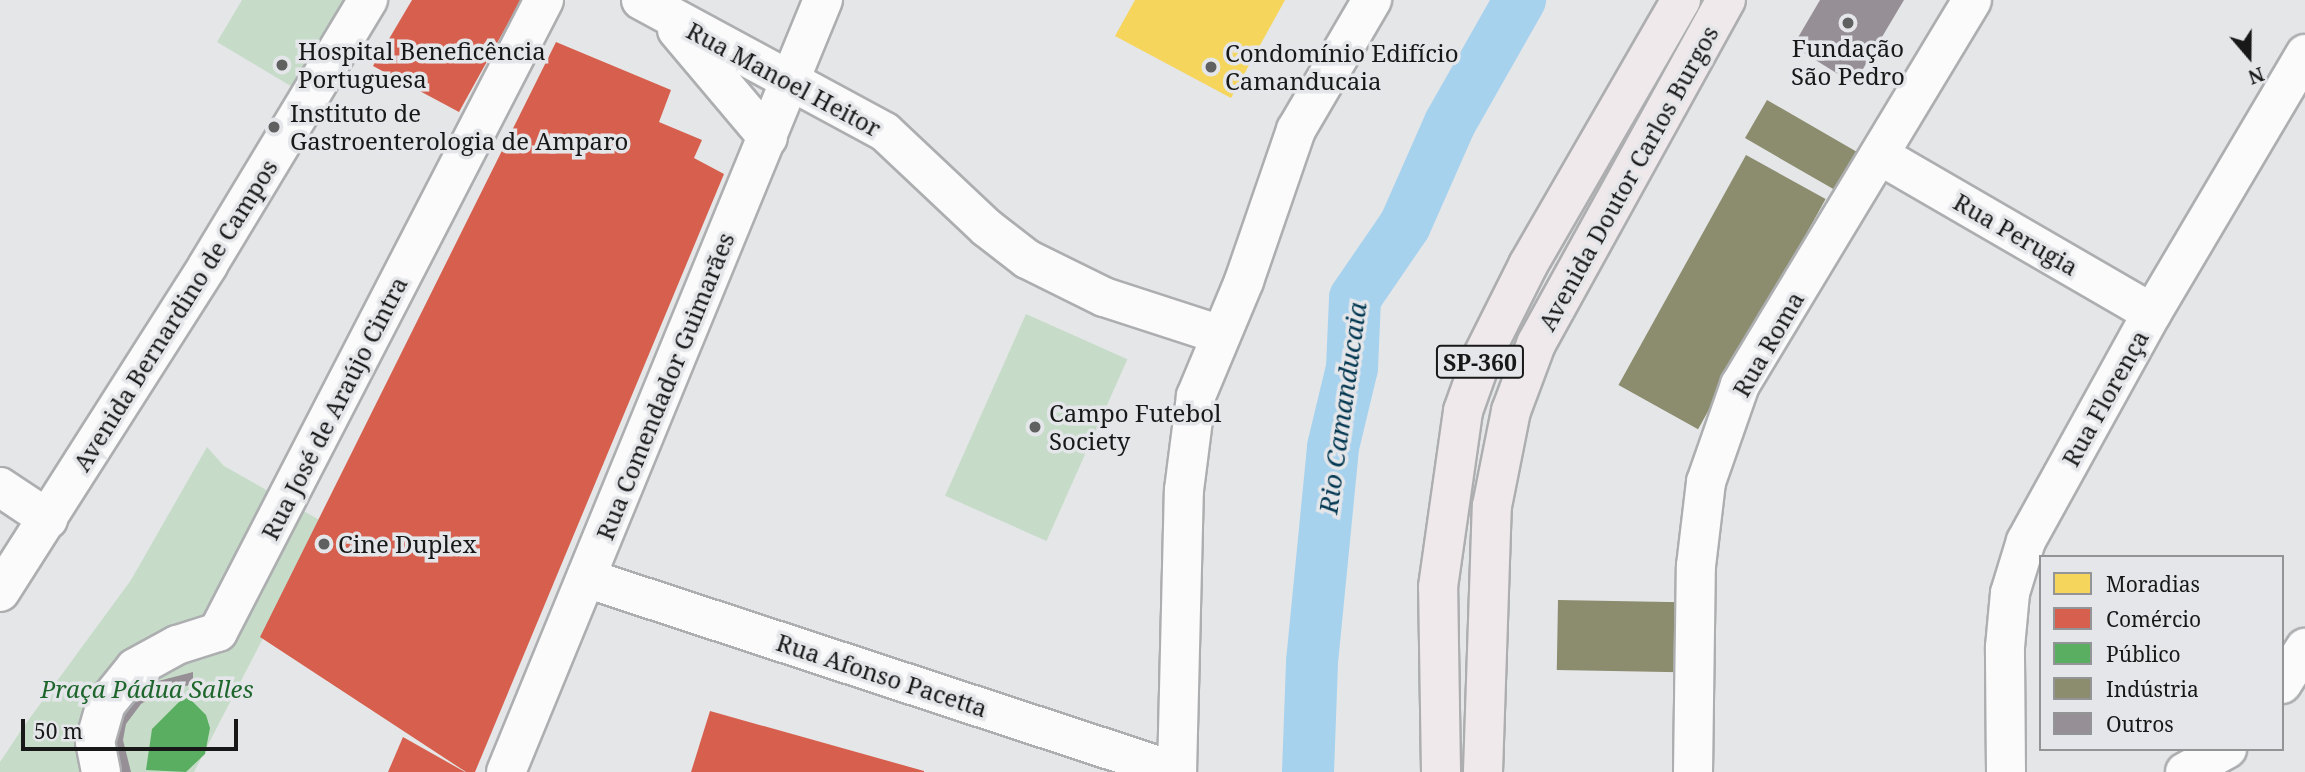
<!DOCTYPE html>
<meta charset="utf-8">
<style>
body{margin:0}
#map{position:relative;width:2305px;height:772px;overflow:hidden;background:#e5e6e8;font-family:"Noto Serif",serif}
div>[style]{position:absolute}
.green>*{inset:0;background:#c6dcc9;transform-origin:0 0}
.homes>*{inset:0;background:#f6d55c}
.shops>*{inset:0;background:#d6604d}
.public>*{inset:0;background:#5aae61}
.industry>*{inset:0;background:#8c8c6e;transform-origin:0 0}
.river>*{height:52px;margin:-26px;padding:0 26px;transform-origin:26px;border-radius:26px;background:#a6d2ee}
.building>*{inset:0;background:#978f96}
.roads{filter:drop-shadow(2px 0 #adaeb0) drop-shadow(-2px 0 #adaeb0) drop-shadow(0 2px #adaeb0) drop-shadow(0 -2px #adaeb0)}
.minor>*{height:38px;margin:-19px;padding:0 19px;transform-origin:19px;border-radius:19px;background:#fbfbfc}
.major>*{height:38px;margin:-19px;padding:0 19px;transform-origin:19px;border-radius:19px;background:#f0e9eb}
.dots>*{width:19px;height:19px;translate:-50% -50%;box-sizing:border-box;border:4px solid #e4e6e9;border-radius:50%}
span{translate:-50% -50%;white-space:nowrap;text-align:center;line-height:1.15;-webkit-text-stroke:7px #e4e6e9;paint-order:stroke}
.shield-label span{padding:2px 5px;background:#e4e6e9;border:2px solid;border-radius:5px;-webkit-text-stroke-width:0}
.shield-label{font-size:23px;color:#181819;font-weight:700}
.poi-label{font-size:24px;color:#181819}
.left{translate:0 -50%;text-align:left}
.street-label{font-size:24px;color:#181819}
.park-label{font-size:24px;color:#1e662c;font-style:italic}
.water-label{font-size:26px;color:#023751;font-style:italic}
.legend{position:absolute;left:2039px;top:555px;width:245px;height:196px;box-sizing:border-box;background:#e4e6e9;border:2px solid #929496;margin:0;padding:9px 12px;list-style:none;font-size:21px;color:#181819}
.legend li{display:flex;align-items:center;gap:14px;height:35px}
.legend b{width:35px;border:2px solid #929496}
.north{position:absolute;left:2214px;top:21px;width:70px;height:70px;-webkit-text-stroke:5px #e4e6e9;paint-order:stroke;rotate:160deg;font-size:19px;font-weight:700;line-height:28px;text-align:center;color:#181819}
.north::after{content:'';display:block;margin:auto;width:24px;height:32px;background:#181819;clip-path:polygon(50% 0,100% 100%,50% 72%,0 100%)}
.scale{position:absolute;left:21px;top:719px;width:217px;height:32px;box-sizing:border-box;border:4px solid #181819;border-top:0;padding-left:9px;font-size:21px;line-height:24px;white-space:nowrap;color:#181819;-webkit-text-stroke:5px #e4e6e9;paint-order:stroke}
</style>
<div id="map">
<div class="green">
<div style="clip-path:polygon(242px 0,349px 0,294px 88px,217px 42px)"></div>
<div style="left:1026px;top:314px;width:111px;height:199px;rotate:24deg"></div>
<div style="clip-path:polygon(207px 447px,224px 466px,323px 522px,194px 772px,0 772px,0 762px,24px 726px,131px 580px)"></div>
</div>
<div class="homes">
<div style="clip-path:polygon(1135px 0,1285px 0,1231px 98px,1115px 36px)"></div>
</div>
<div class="shops">
<div style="clip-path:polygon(412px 0,521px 0,459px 112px,373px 66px)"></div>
<div style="clip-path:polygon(556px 42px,671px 90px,659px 122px,702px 140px,694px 158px,724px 174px,475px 772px,466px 772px,260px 637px)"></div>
<div style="clip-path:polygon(710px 711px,924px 771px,924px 772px,691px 772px)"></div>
<div style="clip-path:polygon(403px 737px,465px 772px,388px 772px)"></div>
</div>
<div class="public">
<div style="clip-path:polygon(186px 695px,206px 715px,210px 728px,205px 754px,186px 772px,146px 770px,152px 729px)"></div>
</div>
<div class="industry">
<div style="left:1767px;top:100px;width:105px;height:44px;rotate:30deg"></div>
<div style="left:1746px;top:155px;width:91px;height:263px;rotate:29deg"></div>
<div style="left:1558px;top:600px;width:124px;height:70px;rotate:1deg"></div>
</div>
<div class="river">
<div style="left:1308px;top:772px;width:110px;rotate:-87.9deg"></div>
<div style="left:1312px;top:662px;width:216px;rotate:-84.4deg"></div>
<div style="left:1333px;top:447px;width:81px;rotate:-76.5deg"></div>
<div style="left:1352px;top:368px;width:70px;rotate:-87.5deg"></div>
<div style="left:1355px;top:298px;width:88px;rotate:-55.6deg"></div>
<div style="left:1405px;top:225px;width:111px;rotate:-66.2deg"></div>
<div style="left:1450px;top:123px;width:142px;rotate:-60.4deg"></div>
</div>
<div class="building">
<div style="clip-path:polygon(1820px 0,1904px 0,1854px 84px,1793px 46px)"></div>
<div style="clip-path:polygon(193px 672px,193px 685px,167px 688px,141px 704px,126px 724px,123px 740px,131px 772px,118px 772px,112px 725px,143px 685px)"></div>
</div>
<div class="roads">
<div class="minor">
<div style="left:641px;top:0;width:277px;rotate:28.4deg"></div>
<div style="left:885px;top:132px;width:140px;rotate:43.3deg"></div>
<div style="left:987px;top:228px;width:51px;rotate:37.8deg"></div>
<div style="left:1027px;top:259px;width:86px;rotate:26.3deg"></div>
<div style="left:1104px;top:297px;width:123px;rotate:18deg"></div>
<div style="left:677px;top:30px;width:141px;rotate:49.9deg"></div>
<div style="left:1881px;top:156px;width:313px;rotate:30.1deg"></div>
<div style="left:0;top:487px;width:58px;rotate:33.7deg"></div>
<div style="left:586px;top:578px;width:622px;rotate:18.17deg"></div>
<div style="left:0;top:592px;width:388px;rotate:-57.5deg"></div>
<div style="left:208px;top:265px;width:310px;rotate:-58.9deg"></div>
<div style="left:2282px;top:684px;width:43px;rotate:-57.4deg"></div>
<div style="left:101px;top:772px;width:31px;rotate:-101deg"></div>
<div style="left:95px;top:742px;width:40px;rotate:-74deg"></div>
<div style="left:106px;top:704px;width:46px;rotate:-51.1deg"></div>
<div style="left:135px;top:668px;width:48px;rotate:-28.7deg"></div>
<div style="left:177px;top:645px;width:43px;rotate:-17.6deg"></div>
<div style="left:218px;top:632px;width:711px;rotate:-62.71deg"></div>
<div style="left:506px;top:772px;width:835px;rotate:-67.68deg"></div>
<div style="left:1177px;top:772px;width:282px;rotate:-88.6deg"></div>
<div style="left:1184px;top:490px;width:95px;rotate:-82.7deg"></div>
<div style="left:1196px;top:396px;width:125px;rotate:-67.3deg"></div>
<div style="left:1244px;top:281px;width:160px;rotate:-71deg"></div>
<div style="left:1296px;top:130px;width:151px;rotate:-59.7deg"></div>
<div style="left:1693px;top:772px;width:206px;rotate:-89.2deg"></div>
<div style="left:1696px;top:566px;width:85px;rotate:-83.2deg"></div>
<div style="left:1706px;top:482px;width:103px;rotate:-70.7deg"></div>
<div style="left:1740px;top:385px;width:449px;rotate:-58.9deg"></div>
<div style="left:2006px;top:772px;width:125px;rotate:-90.5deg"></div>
<div style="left:2005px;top:647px;width:54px;rotate:-84.7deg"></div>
<div style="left:2010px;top:593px;width:54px;rotate:-72.9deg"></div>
<div style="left:2026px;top:541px;width:260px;rotate:-61.1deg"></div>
<div style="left:2152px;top:313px;width:301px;rotate:-59.4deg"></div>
<div style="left:2185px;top:772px;width:48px;rotate:-28.7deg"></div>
</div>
<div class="major">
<div style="left:1441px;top:772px;width:185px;rotate:-90.9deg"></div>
<div style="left:1438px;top:587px;width:178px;rotate:-81.9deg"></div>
<div style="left:1463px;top:411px;width:59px;rotate:-70.3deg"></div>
<div style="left:1483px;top:355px;width:101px;rotate:-63.4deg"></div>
<div style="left:1528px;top:265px;width:306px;rotate:-60deg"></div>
<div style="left:1483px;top:772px;width:266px;rotate:-88.1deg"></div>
<div style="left:1492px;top:506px;width:97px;rotate:-78.7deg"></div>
<div style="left:1511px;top:411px;width:72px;rotate:-69.5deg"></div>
<div style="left:1536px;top:344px;width:393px;rotate:-61.1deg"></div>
</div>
</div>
<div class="dots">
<div style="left:1848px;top:23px;background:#606061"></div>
<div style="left:282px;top:65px;background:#606061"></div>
<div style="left:1211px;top:67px;background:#606061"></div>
<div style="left:274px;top:127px;background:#606061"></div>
<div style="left:1035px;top:427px;background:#606061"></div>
<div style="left:324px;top:544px;background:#606061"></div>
</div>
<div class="shield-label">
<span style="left:1480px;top:362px">SP-360</span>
</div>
<div class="poi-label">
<span style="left:1848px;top:62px">Fundação<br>São Pedro</span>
<span class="left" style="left:298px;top:65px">Hospital Beneficência<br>Portuguesa</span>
<span class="left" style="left:1225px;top:67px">Condomínio Edifício<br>Camanducaia</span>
<span class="left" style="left:290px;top:127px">Instituto de<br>Gastroenterologia de Amparo</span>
<span class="left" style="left:1049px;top:427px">Campo Futebol<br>Society</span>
<span class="left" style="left:338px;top:544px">Cine Duplex</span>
</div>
<div class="street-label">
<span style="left:784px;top:79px;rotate:28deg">Rua Manoel Heitor</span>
<span style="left:1628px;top:178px;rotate:-61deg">Avenida Doutor Carlos Burgos</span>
<span style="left:2016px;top:234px;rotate:30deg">Rua Perugia</span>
<span style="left:175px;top:315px;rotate:-58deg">Avenida Bernardino de Campos</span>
<span style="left:1768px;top:344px;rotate:-60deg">Rua Roma</span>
<span style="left:665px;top:386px;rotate:-68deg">Rua Comendador Guimarães</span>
<span style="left:2105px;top:398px;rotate:-61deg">Rua Florença</span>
<span style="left:334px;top:408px;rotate:-63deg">Rua José de Araújo Cintra</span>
<span style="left:882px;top:675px;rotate:18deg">Rua Afonso Pacetta</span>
</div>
<div class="park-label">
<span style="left:147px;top:689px">Praça Pádua Salles</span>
</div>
<div class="water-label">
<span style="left:1343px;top:408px;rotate:-82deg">Rio Camanducaia</span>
</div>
<ul class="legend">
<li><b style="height:19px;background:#f6d55c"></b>Moradias</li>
<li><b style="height:19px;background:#d6604d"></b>Comércio</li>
<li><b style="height:19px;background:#5aae61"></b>Público</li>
<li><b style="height:19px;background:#8c8c6e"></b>Indústria</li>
<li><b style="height:19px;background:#978f96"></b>Outros</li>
</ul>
<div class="north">N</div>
<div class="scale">50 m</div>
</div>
